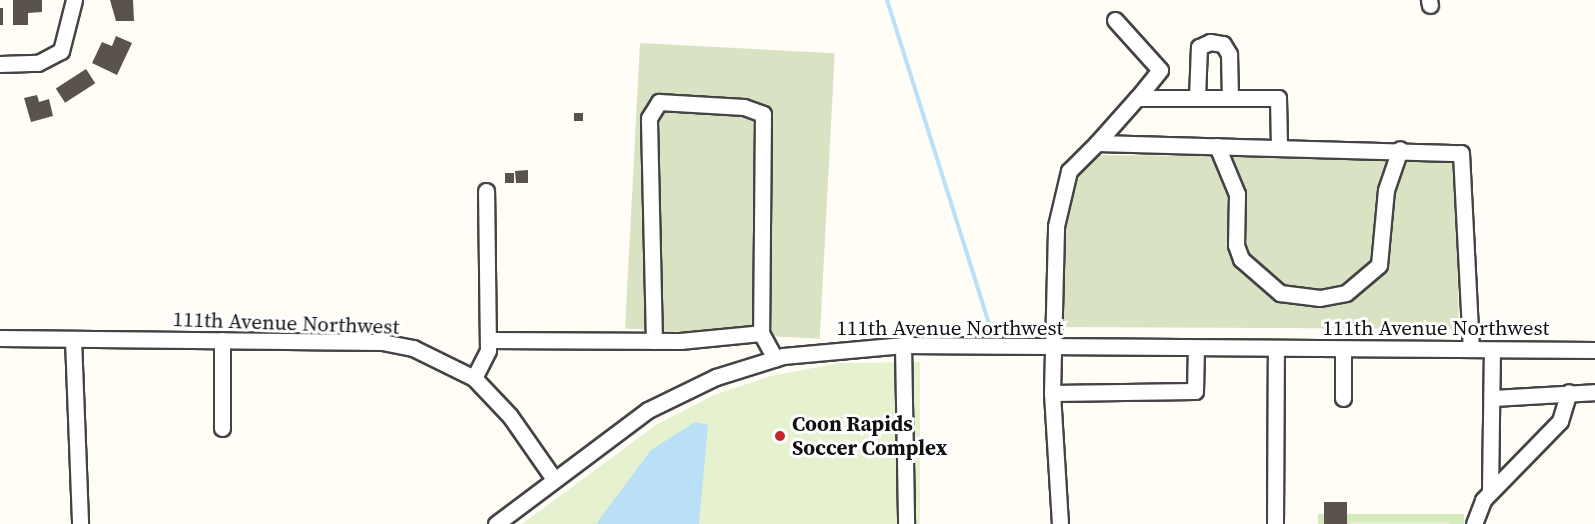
<!DOCTYPE html>
<style>
body{margin:0}
#map{position:relative;width:1595px;height:524px;overflow:hidden;background:#fffdf5;font-family:"Source Serif 4",serif}
div>[style]{position:absolute}
.green>*{inset:0;background:#d5ebbd;transform-origin:0 0}
.cemetery>*{inset:0;background:#d9e3c4;transform-origin:0 0}
.pitch>*{inset:0;background:#e6f2cf;transform-origin:0 0}
.water>*{inset:0;background:#b9e0f7}
.stream>*{height:4px;margin:-2px;padding:0 2px;transform-origin:2px;border-radius:2px;background:#b9e0f7}
.building>*{inset:0;background:#5a524d;transform-origin:0 0}
.roads{filter:drop-shadow(2px 0 #444) drop-shadow(-2px 0 #444) drop-shadow(0 2px #444) drop-shadow(0 -2px #444)}
.minor>*{height:15px;margin:-7.5px;padding:0 7.5px;transform-origin:7.5px;border-radius:7.5px;background:#fff}
.dots>*{width:16px;height:16px;translate:-50% -50%;box-sizing:border-box;border:3px solid #fff;border-radius:50%}
span{translate:-50% -50%;white-space:nowrap;text-align:center;line-height:1.15;-webkit-text-stroke:6px #fff;paint-order:stroke}
.street-label{font-size:21px;color:#111}
.poi-label{font-size:21px;color:#111;font-weight:700}
.left{translate:0 -50%;text-align:left}
</style>
<div id="map">
<div class="green">
<div style="left:1318px;top:514px;width:146px;height:10px"></div>
</div>
<div class="cemetery">
<div style="left:640px;top:43px;width:195px;height:286px;rotate:3deg"></div>
<div style="clip-path:polygon(1093px 155px,1450px 158px,1455px 172px,1459px 329px,1061px 327px,1066px 205px,1082px 166px)"></div>
</div>
<div class="pitch">
<div style="clip-path:polygon(920px 362px,920px 524px,522px 524px,656px 425px,714px 395px,771px 376px,839px 363px)"></div>
<div style="left:1350px;top:522px;width:100px;height:2px"></div>
</div>
<div class="water">
<div style="clip-path:polygon(695px 422px,708px 425px,699px 524px,596px 524px,651px 450px)"></div>
</div>
<div class="stream">
<div style="left:887px;top:0;width:337px;rotate:72.5deg"></div>
</div>
<div class="building">
<div style="clip-path:polygon(13px 0,42px 0,42px 12px,28px 13px,28px 25px,13px 25px)"></div>
<div style="clip-path:polygon(110px 0,133px 0,134px 21px,116px 21px)"></div>
<div style="left:0;top:8px;width:3px;height:17px"></div>
<div style="clip-path:polygon(116px 36px,132px 43px,117px 75px,92px 63px,102px 42px,112px 46px)"></div>
<div style="left:86px;top:69px;width:17px;height:36px;rotate:57deg"></div>
<div style="clip-path:polygon(37px 95px,39px 102px,49px 99px,53px 116px,31px 122px,24px 98px)"></div>
<div style="left:574px;top:113px;width:9px;height:8px"></div>
<div style="clip-path:polygon(528px 170px,528px 183px,516px 183px,515px 171px)"></div>
<div style="left:505px;top:173px;width:9px;height:10px"></div>
<div style="left:1324px;top:502px;width:23px;height:22px"></div>
</div>
<div class="roads">
<div class="minor">
<div style="left:1429px;top:0;width:5px;rotate:79deg"></div>
<div style="left:1115px;top:20px;width:67px;rotate:48deg"></div>
<div style="left:1160px;top:70px;width:36px;rotate:129deg"></div>
<div style="left:0;top:64px;width:38px;rotate:-2deg"></div>
<div style="left:38px;top:63px;width:26px;rotate:-28deg"></div>
<div style="left:61px;top:51px;width:53px;rotate:-75.7deg"></div>
<div style="left:1197px;top:98px;width:51px;rotate:-87.8deg"></div>
<div style="left:1199px;top:47px;width:12px;rotate:-24deg"></div>
<div style="left:1210px;top:42px;width:13px;rotate:9deg"></div>
<div style="left:1223px;top:44px;width:12px;rotate:59deg"></div>
<div style="left:1229px;top:54px;width:44px;rotate:88.7deg"></div>
<div style="left:1097px;top:143px;width:60px;rotate:-48.4deg"></div>
<div style="left:1137px;top:98px;width:141px"></div>
<div style="left:1278px;top:98px;width:49px;rotate:88.8deg"></div>
<div style="left:1217px;top:146px;width:52px;rotate:67.4deg"></div>
<div style="left:1237px;top:194px;width:51px;rotate:91.1deg"></div>
<div style="left:1236px;top:245px;width:15px;rotate:70deg"></div>
<div style="left:1241px;top:259px;width:52px;rotate:41.1deg"></div>
<div style="left:1280px;top:293px;width:40px;rotate:7.1deg"></div>
<div style="left:1320px;top:298px;width:26px;rotate:-11deg"></div>
<div style="left:1346px;top:293px;width:43px;rotate:-40.3deg"></div>
<div style="left:1379px;top:265px;width:75px;rotate:-84.7deg"></div>
<div style="left:1386px;top:190px;width:43px;rotate:-71.1deg"></div>
<div style="left:0;top:338px;width:382px;rotate:0.6deg"></div>
<div style="left:382px;top:342px;width:32px;rotate:11deg"></div>
<div style="left:413px;top:348px;width:68px;rotate:26.2deg"></div>
<div style="left:474px;top:378px;width:52px;rotate:46.5deg"></div>
<div style="left:510px;top:416px;width:77px;rotate:55.1deg"></div>
<div style="left:73px;top:339px;width:185px;rotate:87.8deg"></div>
<div style="left:222px;top:340px;width:88px;rotate:90deg"></div>
<div style="left:488px;top:340px;width:192px;rotate:0.3deg"></div>
<div style="left:680px;top:341px;width:81px;rotate:-5.6deg"></div>
<div style="left:761px;top:333px;width:29px;rotate:61deg"></div>
<div style="left:654px;top:341px;width:223px;rotate:-91.3deg"></div>
<div style="left:649px;top:118px;width:19px;rotate:-58deg"></div>
<div style="left:659px;top:102px;width:85px;rotate:3.4deg"></div>
<div style="left:744px;top:107px;width:20px;rotate:20deg"></div>
<div style="left:763px;top:114px;width:219px;rotate:90.5deg"></div>
<div style="left:903px;top:345px;width:179px;rotate:89deg"></div>
<div style="left:1343px;top:349px;width:49px;rotate:90deg"></div>
<div style="left:474px;top:378px;width:31px;rotate:-63deg"></div>
<div style="left:488px;top:350px;width:159px;rotate:-90.7deg"></div>
<div style="left:1052px;top:393px;width:143px;rotate:-0.8deg"></div>
<div style="left:1195px;top:391px;width:43px;rotate:-88.7deg"></div>
<div style="left:1492px;top:398px;width:103px;rotate:-3.3deg"></div>
<div style="left:1490px;top:491px;width:141px;rotate:-89.2deg"></div>
<div style="left:496px;top:524px;width:190px;rotate:-36.9deg"></div>
<div style="left:648px;top:410px;width:76px;rotate:-25.9deg"></div>
<div style="left:716px;top:377px;width:70px;rotate:-17.4deg"></div>
<div style="left:783px;top:356px;width:121px;rotate:-5.2deg"></div>
<div style="left:903px;top:345px;width:692px;rotate:0.41deg"></div>
<div style="left:1060px;top:524px;width:131px;rotate:-93.5deg"></div>
<div style="left:1052px;top:393px;width:167px;rotate:-88.6deg"></div>
<div style="left:1056px;top:226px;width:57px;rotate:-76.7deg"></div>
<div style="left:1069px;top:171px;width:40px;rotate:-45deg"></div>
<div style="left:1097px;top:143px;width:364px;rotate:1.6deg"></div>
<div style="left:1461px;top:153px;width:196px;rotate:87.1deg"></div>
<div style="left:1275px;top:524px;width:176px;rotate:-89.7deg"></div>
<div style="left:1474px;top:524px;width:26px;rotate:-69deg"></div>
<div style="left:1483px;top:500px;width:110px;rotate:-45.7deg"></div>
<div style="left:1560px;top:421px;width:30px;rotate:-73deg"></div>
</div>
</div>
<div class="dots">
<div style="left:780px;top:436px;background:#c4262e"></div>
</div>
<div class="street-label">
<span style="left:286px;top:323px;rotate:2deg">111th Avenue Northwest</span>
<span style="left:950px;top:328px">111th Avenue Northwest</span>
<span style="left:1436px;top:328px">111th Avenue Northwest</span>
</div>
<div class="poi-label">
<span class="left" style="left:792px;top:436px">Coon Rapids<br>Soccer Complex</span>
</div>
</div>
